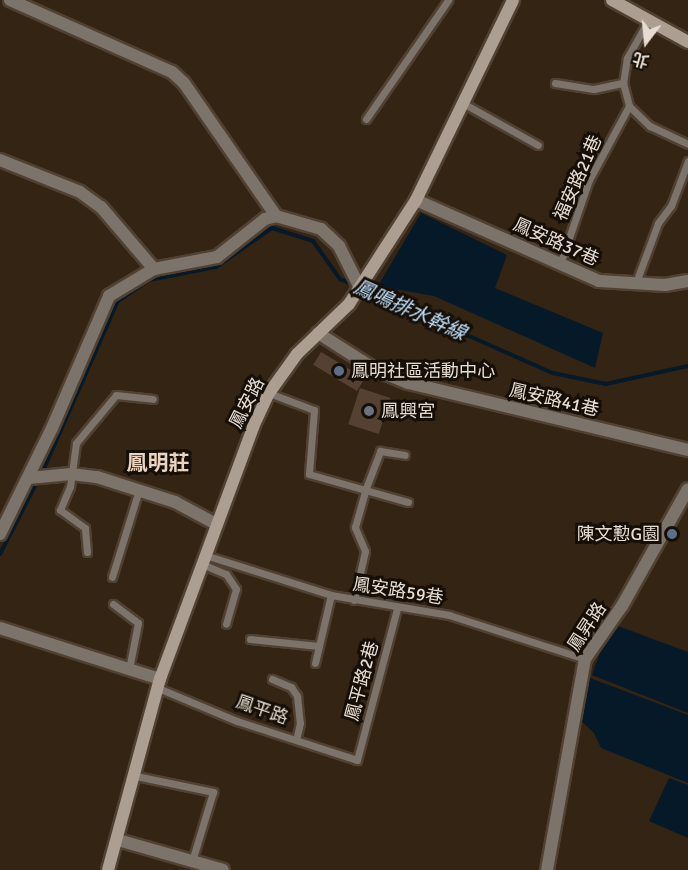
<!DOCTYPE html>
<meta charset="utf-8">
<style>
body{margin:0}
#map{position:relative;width:688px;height:870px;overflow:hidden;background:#342414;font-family:Signika,"Noto Sans TC",sans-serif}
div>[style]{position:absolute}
.water>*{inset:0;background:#051929}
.stream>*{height:4px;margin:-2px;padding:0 2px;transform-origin:2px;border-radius:2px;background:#051929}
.building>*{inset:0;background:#554132;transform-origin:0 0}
.roads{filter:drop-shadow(2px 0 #514132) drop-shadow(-2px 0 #514132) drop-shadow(0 2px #514132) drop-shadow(0 -2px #514132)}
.lane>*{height:7px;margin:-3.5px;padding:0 3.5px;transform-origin:3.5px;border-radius:3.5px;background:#7c736b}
.street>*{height:12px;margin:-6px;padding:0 6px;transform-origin:6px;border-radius:6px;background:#7c736b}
.secondary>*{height:12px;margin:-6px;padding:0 6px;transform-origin:6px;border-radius:6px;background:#ad9e92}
.dots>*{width:16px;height:16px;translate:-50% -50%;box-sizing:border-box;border:3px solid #160f08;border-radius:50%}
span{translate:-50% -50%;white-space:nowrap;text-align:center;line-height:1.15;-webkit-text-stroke:6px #160f08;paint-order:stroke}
.street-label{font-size:18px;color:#e7dcd2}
.poi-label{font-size:18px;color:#e7dcd2}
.left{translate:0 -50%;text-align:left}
.right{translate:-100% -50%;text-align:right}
.water-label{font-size:20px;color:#bfe0fd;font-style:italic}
.quarter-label{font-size:21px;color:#ead4c0;font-weight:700}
.north{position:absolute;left:616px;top:12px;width:60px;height:60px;-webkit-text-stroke:4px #160f08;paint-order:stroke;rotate:196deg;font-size:16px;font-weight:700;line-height:24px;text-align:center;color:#e7dcd2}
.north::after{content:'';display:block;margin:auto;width:21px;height:27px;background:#e7dcd2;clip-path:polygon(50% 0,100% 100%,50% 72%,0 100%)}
</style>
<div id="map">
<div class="water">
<div style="clip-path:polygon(421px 213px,507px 255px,495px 288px,603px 333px,595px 368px,434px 296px,378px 286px)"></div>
<div style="clip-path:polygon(618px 626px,688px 652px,688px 713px,592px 675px,600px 652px)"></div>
<div style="clip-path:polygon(590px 678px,688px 715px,688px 783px,601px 748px,594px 733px,578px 718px)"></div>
<div style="clip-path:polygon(669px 778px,688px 785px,688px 838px,649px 821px)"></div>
</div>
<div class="stream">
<div style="left:363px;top:289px;width:208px;rotate:23.9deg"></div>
<div style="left:553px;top:373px;width:54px;rotate:11.7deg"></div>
<div style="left:606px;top:384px;width:84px;rotate:-12.4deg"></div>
<div style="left:42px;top:473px;width:188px;rotate:-66.2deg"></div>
<div style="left:118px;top:301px;width:37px;rotate:-34deg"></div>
<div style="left:149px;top:280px;width:68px;rotate:-11deg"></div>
<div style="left:216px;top:267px;width:68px;rotate:-34.9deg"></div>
<div style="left:272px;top:228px;width:43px;rotate:17.6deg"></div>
<div style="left:313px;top:241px;width:47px;rotate:54.6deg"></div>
<div style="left:340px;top:279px;width:15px;rotate:23deg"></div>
<div style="left:0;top:554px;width:83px;rotate:-62.8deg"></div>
</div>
<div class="building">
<div style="left:321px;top:352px;width:51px;height:15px;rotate:31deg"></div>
<div style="left:360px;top:388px;width:32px;height:38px;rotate:18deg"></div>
</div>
<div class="roads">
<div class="lane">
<div style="left:648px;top:21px;width:43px;rotate:119.6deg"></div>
<div style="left:627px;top:58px;width:25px;rotate:99deg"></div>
<div style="left:623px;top:83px;width:24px;rotate:75deg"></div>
<div style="left:629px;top:106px;width:29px;rotate:44deg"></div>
<div style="left:650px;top:126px;width:42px;rotate:25.3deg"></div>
<div style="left:555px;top:83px;width:39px;rotate:9deg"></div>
<div style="left:594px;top:89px;width:30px;rotate:-12deg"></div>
<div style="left:461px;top:102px;width:88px;rotate:29.2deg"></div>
<div style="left:366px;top:119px;width:145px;rotate:-55.4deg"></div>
<div style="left:560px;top:264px;width:89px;rotate:-71deg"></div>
<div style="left:589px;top:180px;width:84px;rotate:-61.6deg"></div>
<div style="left:635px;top:285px;width:66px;rotate:-69.6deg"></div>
<div style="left:658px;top:223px;width:21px;rotate:-53deg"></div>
<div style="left:671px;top:206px;width:48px;rotate:-69.3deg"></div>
<div style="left:269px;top:393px;width:48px;rotate:20.7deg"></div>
<div style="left:314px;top:410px;width:64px;rotate:94.5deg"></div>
<div style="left:309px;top:474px;width:103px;rotate:15.8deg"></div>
<div style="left:87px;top:552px;width:24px;rotate:-95deg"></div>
<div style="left:85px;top:528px;width:31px;rotate:-144deg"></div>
<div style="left:60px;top:510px;width:25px;rotate:-67deg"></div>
<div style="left:70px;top:487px;width:44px;rotate:-82.2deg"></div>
<div style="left:76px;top:443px;width:62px;rotate:-50.2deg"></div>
<div style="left:116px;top:395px;width:37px;rotate:6deg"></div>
<div style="left:205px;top:555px;width:132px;rotate:17.6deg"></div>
<div style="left:331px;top:595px;width:120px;rotate:9.6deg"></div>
<div style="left:449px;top:615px;width:143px;rotate:17.9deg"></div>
<div style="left:202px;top:564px;width:26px;rotate:23deg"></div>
<div style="left:226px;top:574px;width:18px;rotate:56deg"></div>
<div style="left:236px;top:589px;width:36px;rotate:106deg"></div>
<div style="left:112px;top:577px;width:91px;rotate:-72.8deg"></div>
<div style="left:354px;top:600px;width:50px;rotate:-77.3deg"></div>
<div style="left:365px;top:551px;width:26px;rotate:-113deg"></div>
<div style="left:355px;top:527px;width:41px;rotate:-74.2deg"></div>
<div style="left:366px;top:488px;width:40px;rotate:-69deg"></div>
<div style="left:380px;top:451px;width:25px;rotate:9deg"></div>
<div style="left:113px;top:604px;width:31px;rotate:37deg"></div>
<div style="left:138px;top:623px;width:47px;rotate:101.1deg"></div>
<div style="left:250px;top:639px;width:69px;rotate:5.8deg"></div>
<div style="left:315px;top:663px;width:70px;rotate:-76.8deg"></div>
<div style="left:272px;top:679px;width:21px;rotate:23deg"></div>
<div style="left:291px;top:687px;width:11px;rotate:56deg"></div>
<div style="left:297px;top:696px;width:27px;rotate:84deg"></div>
<div style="left:300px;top:723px;width:17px;rotate:103deg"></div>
<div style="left:158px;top:688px;width:86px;rotate:22.7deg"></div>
<div style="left:237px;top:721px;width:126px;rotate:18deg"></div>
<div style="left:357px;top:760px;width:156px;rotate:-75.2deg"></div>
<div style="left:136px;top:776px;width:79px;rotate:11.7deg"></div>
<div style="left:213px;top:792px;width:72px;rotate:106.9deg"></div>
</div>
<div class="street">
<div style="left:10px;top:0;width:177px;rotate:24deg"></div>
<div style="left:172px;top:72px;width:16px;rotate:43deg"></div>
<div style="left:184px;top:83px;width:162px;rotate:55.3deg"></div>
<div style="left:0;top:160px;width:86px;rotate:21.8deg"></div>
<div style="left:80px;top:192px;width:26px;rotate:36deg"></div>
<div style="left:101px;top:207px;width:82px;rotate:49.5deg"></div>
<div style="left:416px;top:200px;width:200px;rotate:23.9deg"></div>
<div style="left:599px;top:281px;width:66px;rotate:3.5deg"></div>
<div style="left:665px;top:285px;width:23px;rotate:-10deg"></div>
<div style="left:318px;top:333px;width:69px;rotate:32.5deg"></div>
<div style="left:376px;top:370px;width:35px;rotate:22deg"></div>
<div style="left:409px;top:383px;width:287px;rotate:13.5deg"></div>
<div style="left:29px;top:478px;width:42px;rotate:-5.4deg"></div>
<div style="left:71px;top:474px;width:26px;rotate:7deg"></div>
<div style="left:97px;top:477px;width:82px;rotate:17.8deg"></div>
<div style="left:175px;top:502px;width:47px;rotate:28.2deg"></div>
<div style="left:0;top:534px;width:118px;rotate:-63.9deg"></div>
<div style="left:52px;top:428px;width:144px;rotate:-66.6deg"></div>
<div style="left:109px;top:296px;width:52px;rotate:-31deg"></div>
<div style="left:154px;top:269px;width:64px;rotate:-10.8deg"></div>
<div style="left:217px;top:257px;width:61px;rotate:-38.4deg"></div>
<div style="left:265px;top:219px;width:11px;rotate:-15deg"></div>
<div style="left:276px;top:216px;width:47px;rotate:16.1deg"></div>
<div style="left:321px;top:229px;width:25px;rotate:43deg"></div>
<div style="left:339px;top:246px;width:47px;rotate:63.4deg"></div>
<div style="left:0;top:628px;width:168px;rotate:17.7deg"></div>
<div style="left:118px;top:840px;width:109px;rotate:15.9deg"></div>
<div style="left:547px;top:870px;width:214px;rotate:-79.8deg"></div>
<div style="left:585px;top:659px;width:65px;rotate:-55.1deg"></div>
<div style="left:622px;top:606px;width:134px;rotate:-60.6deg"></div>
</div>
<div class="secondary">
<div style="left:612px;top:0;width:87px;rotate:28.9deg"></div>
<div style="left:108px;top:870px;width:198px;rotate:-74.8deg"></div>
<div style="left:160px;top:679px;width:269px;rotate:-69.7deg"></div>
<div style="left:253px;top:427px;width:38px;rotate:-65deg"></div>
<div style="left:269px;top:393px;width:48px;rotate:-54.3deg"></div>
<div style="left:297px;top:354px;width:72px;rotate:-43.9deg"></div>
<div style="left:349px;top:304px;width:124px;rotate:-57.2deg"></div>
<div style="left:416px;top:200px;width:222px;rotate:-64.1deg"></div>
</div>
</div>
<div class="dots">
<div style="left:339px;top:371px;background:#5c6f8a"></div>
<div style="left:369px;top:411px;background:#6b7280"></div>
<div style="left:672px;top:534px;background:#5c6f8a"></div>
</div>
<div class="street-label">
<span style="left:578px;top:178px;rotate:-66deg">福安路21巷</span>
<span style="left:556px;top:242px;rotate:24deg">鳳安路37巷</span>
<span style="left:554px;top:400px;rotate:13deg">鳳安路41巷</span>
<span style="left:247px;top:403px;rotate:-63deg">鳳安路</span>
<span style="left:398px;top:591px;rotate:9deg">鳳安路59巷</span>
<span style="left:587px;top:627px;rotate:-57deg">鳳昇路</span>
<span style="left:362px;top:681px;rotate:-75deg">鳳平路2巷</span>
<span style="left:262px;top:710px;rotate:19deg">鳳平路</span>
</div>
<div class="poi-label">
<span class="left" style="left:351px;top:371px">鳳明社區活動中心</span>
<span class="left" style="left:381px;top:411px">鳳興宮</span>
<span class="right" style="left:660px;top:534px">陳文懃G園</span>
</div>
<div class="water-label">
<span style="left:410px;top:310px;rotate:24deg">鳳鳴排水幹線</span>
</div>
<div class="quarter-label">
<span style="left:158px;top:463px">鳳明莊</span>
</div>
<div class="north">北</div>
</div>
